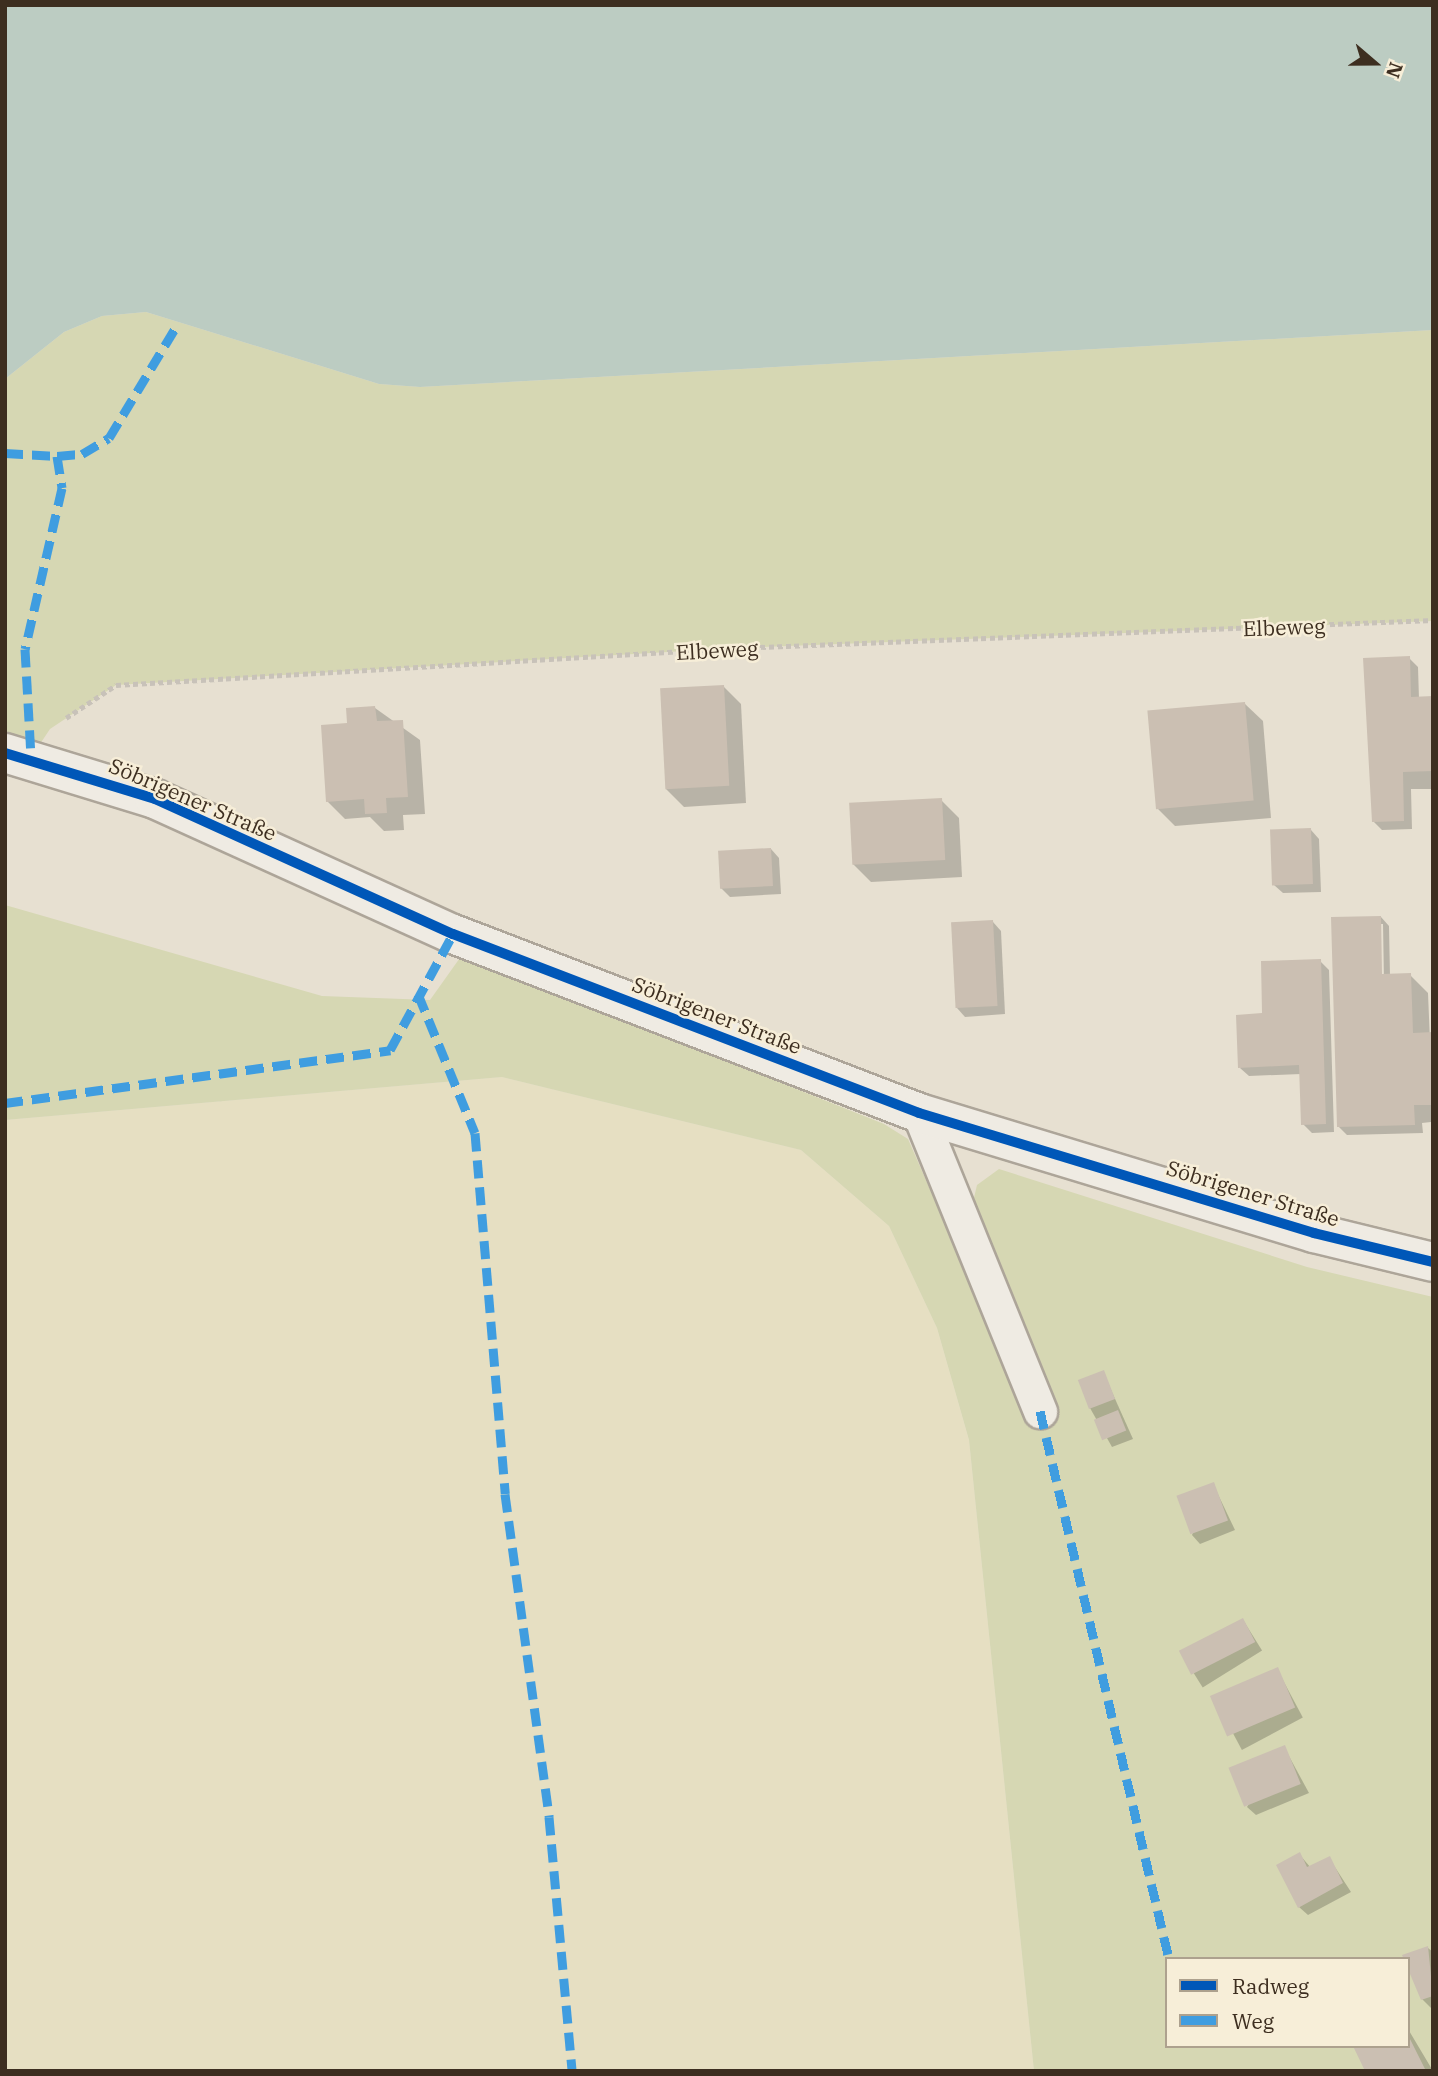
<!DOCTYPE html>
<meta charset="utf-8">
<style>
body{margin:0}
#map{position:relative;width:1438px;height:2076px;overflow:hidden;background:#e7e0d1;font-family:"IBM Plex Serif",serif}
div>[style]{position:absolute}
.farmland>*{inset:0;background:#e6dfc2}
.green>*{inset:0;background:#d6d7b3}
.water>*{inset:0;background:#bcccc2}
.shadow>*{inset:0;background:#0003;transform-origin:0 0}
.building>*{inset:0;background:#cbbfb2;transform-origin:0 0}
.path>*{height:4.5px;margin-top:-2.25px;transform-origin:0;background:repeating-linear-gradient(90deg,#c8c2b9 0 5px,transparent 0 8.5px)}
.roads{filter:drop-shadow(2px 0 #ada599) drop-shadow(-2px 0 #ada599) drop-shadow(0 2px #ada599) drop-shadow(0 -2px #ada599)}
.lane>*{height:33px;margin:-16.5px;padding:0 16.5px;transform-origin:16.5px;border-radius:16.5px;background:#efebe3}
.secondary>*{height:38px;margin:-19px;padding:0 19px;transform-origin:19px;border-radius:19px;background:#efebe3}
.quiet>*{height:9px;margin-top:-4.5px;transform-origin:0;background:repeating-linear-gradient(90deg,#3f9de0 0 18px,transparent 0 27px)}
.cycleway>*{height:10px;margin:-5px;padding:0 5px;transform-origin:5px;border-radius:5px;background:#0057b8}
span{translate:-50% -50%;white-space:nowrap;text-align:center;line-height:1.15;-webkit-text-stroke:5px #f7eed8;paint-order:stroke}
.street-label{font-size:21px;color:#3d2e20}
.frame{position:absolute;inset:0;border:7px solid #3d2e20;pointer-events:none}
.legend{position:absolute;left:1165px;top:1957px;width:245px;height:91px;box-sizing:border-box;background:#f7eed8;border:2px solid #ada18e;margin:0;padding:9px 12px;list-style:none;font-size:21px;color:#3d2e20}
.legend li{display:flex;align-items:center;gap:14px;height:35px}
.legend b{width:35px;border:2px solid #ada18e}
.north{position:absolute;left:1340px;top:28px;width:70px;height:70px;-webkit-text-stroke:5px #f7eed8;paint-order:stroke;rotate:110deg;font-size:19px;font-weight:700;line-height:28px;text-align:center;color:#3d2e20}
.north::after{content:'';display:block;margin:auto;width:24px;height:32px;background:#3d2e20;clip-path:polygon(50% 0,100% 100%,50% 72%,0 100%)}
</style>
<div id="map">
<div class="farmland">
<div style="clip-path:polygon(502px 1077px,801px 1150px,889px 1226px,937px 1328px,969px 1440px,1034px 2071px,5px 2071px,5px 1120px)"></div>
</div>
<div class="green">
<div style="clip-path:polygon(146px 312px,379px 384px,420px 387px,1433px 330px,1433px 621px,735px 648px,116px 685px,50px 729px,40px 744px,5px 737px,5px 379px,64px 332px,102px 316px)"></div>
<div style="clip-path:polygon(evenodd,5px 905px,322px 996px,430px 1000px,462px 955px,884px 1124px,908px 1139px,1029px 1416px,973px 1202px,977px 1185px,999px 1169px,1307px 1267px,1433px 1297px,1433px 2071px,1034px 2071px,969px 1440px,937px 1328px,889px 1226px,801px 1150px,502px 1077px,5px 1120px,5px 905px,1167px 1959px,1408px 1959px,1408px 2046px,1167px 2046px,1167px 1959px)"></div>
</div>
<div class="water">
<div style="clip-path:polygon(5px 5px,1433px 5px,1433px 330px,420px 387px,379px 384px,146px 312px,102px 316px,64px 332px,5px 379px)"></div>
</div>
<div class="shadow">
<div style="clip-path:polygon(1409px 658px,1418px 667px,1419px 699px,1433px 698px,1433px 789px,1411px 789px,1412px 829px,1382px 830px,1373px 821px,1366px 699px)"></div>
<div style="clip-path:polygon(723px 686px,741px 704px,746px 803px,684px 807px,666px 789px)"></div>
<div style="clip-path:polygon(1245px 704px,1263px 721px,1271px 818px,1175px 826px,1157px 808px)"></div>
<div style="clip-path:polygon(375px 708px,420px 740px,425px 814px,403px 815px,404px 830px,384px 831px,370px 817px,345px 819px,327px 801px,349px 725px)"></div>
<div style="clip-path:polygon(941px 800px,959px 818px,962px 877px,871px 882px,853px 864px)"></div>
<div style="clip-path:polygon(1311px 830px,1319px 839px,1321px 892px,1283px 893px,1274px 885px)"></div>
<div style="clip-path:polygon(771px 849px,779px 858px,781px 894px,730px 897px,721px 888px)"></div>
<div style="clip-path:polygon(evenodd,1381px 917px,1389px 926px,1390px 976px,1410px 975px,1428px 993px,1433px 1113px,1431px 1122px,1422px 1123px,1423px 1133px,1347px 1135px,1338px 1126px,1381px 917px,1380px 924px,1383px 924px,1384px 983px,1381px 983px,1380px 924px)"></div>
<div style="clip-path:polygon(993px 922px,1001px 931px,1005px 1014px,965px 1017px,957px 1008px)"></div>
<div style="clip-path:polygon(1320px 961px,1329px 970px,1334px 1132px,1312px 1133px,1303px 1124px,1301px 1074px,1249px 1076px,1240px 1068px)"></div>
<div style="clip-path:polygon(1103px 1372px,1133px 1439px,1112px 1447px,1090px 1408px)"></div>
<div style="clip-path:polygon(1213px 1484px,1235px 1530px,1200px 1544px,1192px 1535px)"></div>
<div style="left:1243px;top:1620px;width:36px;height:70px;rotate:58deg"></div>
<div style="left:1277px;top:1669px;width:55px;height:69px;rotate:62deg"></div>
<div style="clip-path:polygon(1284px 1747px,1309px 1793px,1256px 1815px,1247px 1807px)"></div>
<div style="clip-path:polygon(1299px 1854px,1311px 1868px,1329px 1858px,1351px 1892px,1308px 1915px,1299px 1907px)"></div>
<div style="clip-path:polygon(1428px 1948px,1433px 1952px,1431px 2008px,1422px 1999px)"></div>
<div style="clip-path:polygon(1408px 2029px,1433px 2071px,1367px 2071px,1408px 2046px)"></div>
</div>
<div class="building">
<div style="clip-path:polygon(1410px 656px,1411px 697px,1433px 696px,1433px 771px,1403px 772px,1404px 821px,1372px 822px,1363px 658px)"></div>
<div style="left:724px;top:685px;width:101px;height:64px;rotate:87deg"></div>
<div style="left:1245px;top:702px;width:99px;height:98px;rotate:85deg"></div>
<div style="clip-path:polygon(375px 706px,377px 721px,403px 720px,408px 797px,386px 798px,387px 813px,365px 814px,364px 799px,326px 802px,321px 725px,347px 723px,346px 708px)"></div>
<div style="left:942px;top:798px;width:62px;height:93px;rotate:87deg"></div>
<div style="left:1311px;top:828px;width:56px;height:41px;rotate:88deg"></div>
<div style="left:771px;top:848px;width:38px;height:53px;rotate:87deg"></div>
<div style="clip-path:polygon(1381px 916px,1382px 974px,1411px 973px,1413px 1033px,1433px 1032px,1433px 1105px,1414px 1105px,1415px 1125px,1337px 1127px,1331px 917px)"></div>
<div style="left:993px;top:920px;width:86px;height:42px;rotate:87deg"></div>
<div style="clip-path:polygon(1321px 959px,1326px 1124px,1301px 1125px,1299px 1065px,1238px 1068px,1236px 1015px,1262px 1013px,1261px 961px)"></div>
<div style="left:1104px;top:1370px;width:31px;height:28px;rotate:69deg"></div>
<div style="left:1118px;top:1410px;width:22px;height:26px;rotate:68deg"></div>
<div style="left:1214px;top:1482px;width:41px;height:40px;rotate:70deg"></div>
<div style="left:1243px;top:1618px;width:27px;height:72px;rotate:63deg"></div>
<div style="left:1278px;top:1667px;width:44px;height:74px;rotate:67deg"></div>
<div style="left:1285px;top:1745px;width:42px;height:61px;rotate:68deg"></div>
<div style="clip-path:polygon(1300px 1852px,1307px 1867px,1330px 1856px,1343px 1883px,1298px 1908px,1276px 1865px)"></div>
<div style="clip-path:polygon(1428px 1946px,1433px 1996px,1421px 2000px,1402px 1955px)"></div>
<div style="clip-path:polygon(1408px 2035px,1426px 2071px,1365px 2071px,1353px 2046px,1408px 2046px)"></div>
</div>
<div class="path">
<div style="left:66px;top:718px;width:60px;rotate:-33.4deg"></div>
<div style="left:116px;top:685px;width:620px;rotate:-3.42deg"></div>
<div style="left:735px;top:648px;width:699px;rotate:-2.3deg"></div>
</div>
<div class="roads">
<div class="lane">
<div style="left:919px;top:1113px;width:322px;rotate:67.9deg"></div>
</div>
<div class="secondary">
<div style="left:5px;top:753px;width:157px;rotate:17deg"></div>
<div style="left:155px;top:799px;width:327px;rotate:24.4deg"></div>
<div style="left:453px;top:934px;width:499px;rotate:21deg"></div>
<div style="left:919px;top:1113px;width:413px;rotate:16.9deg"></div>
<div style="left:1314px;top:1233px;width:122px;rotate:13.7deg"></div>
</div>
</div>
<div class="quiet">
<div style="left:5px;top:453px;width:52px;rotate:3.3deg"></div>
<div style="left:57px;top:456px;width:32px;rotate:81deg"></div>
<div style="left:62px;top:488px;width:165px;rotate:102.9deg"></div>
<div style="left:25px;top:649px;width:108px;rotate:86.8deg"></div>
<div style="left:57px;top:456px;width:25px;rotate:-5deg"></div>
<div style="left:82px;top:454px;width:31px;rotate:-31deg"></div>
<div style="left:109px;top:438px;width:130px;rotate:-58.9deg"></div>
<div style="left:418px;top:994px;width:150px;rotate:67.7deg"></div>
<div style="left:475px;top:1133px;width:362px;rotate:85.2deg"></div>
<div style="left:505px;top:1494px;width:326px;rotate:82.2deg"></div>
<div style="left:549px;top:1817px;width:255px;rotate:84.8deg"></div>
<div style="left:5px;top:1103px;width:389px;rotate:-7.8deg"></div>
<div style="left:390px;top:1050px;width:132px;rotate:-61.5deg"></div>
<div style="left:1040px;top:1411px;width:563px;rotate:76.75deg"></div>
</div>
<div class="cycleway">
<div style="left:5px;top:753px;width:157px;rotate:17deg"></div>
<div style="left:155px;top:799px;width:327px;rotate:24.4deg"></div>
<div style="left:453px;top:934px;width:499px;rotate:21deg"></div>
<div style="left:919px;top:1113px;width:413px;rotate:16.9deg"></div>
<div style="left:1314px;top:1233px;width:122px;rotate:13.7deg"></div>
</div>
<div class="street-label">
<span style="left:1284px;top:627px;rotate:-2deg">Elbeweg</span>
<span style="left:717px;top:650px;rotate:-3deg">Elbeweg</span>
<span style="left:193px;top:799px;rotate:23deg">Söbrigener Straße</span>
<span style="left:717px;top:1015px;rotate:21deg">Söbrigener Straße</span>
<span style="left:1253px;top:1193px;rotate:17deg">Söbrigener Straße</span>
</div>
<div class="frame"></div>
<ul class="legend">
<li><b style="height:9px;background:#0057b8"></b>Radweg</li>
<li><b style="height:9px;background:#3f9de0"></b>Weg</li>
</ul>
<div class="north">N</div>
</div>
